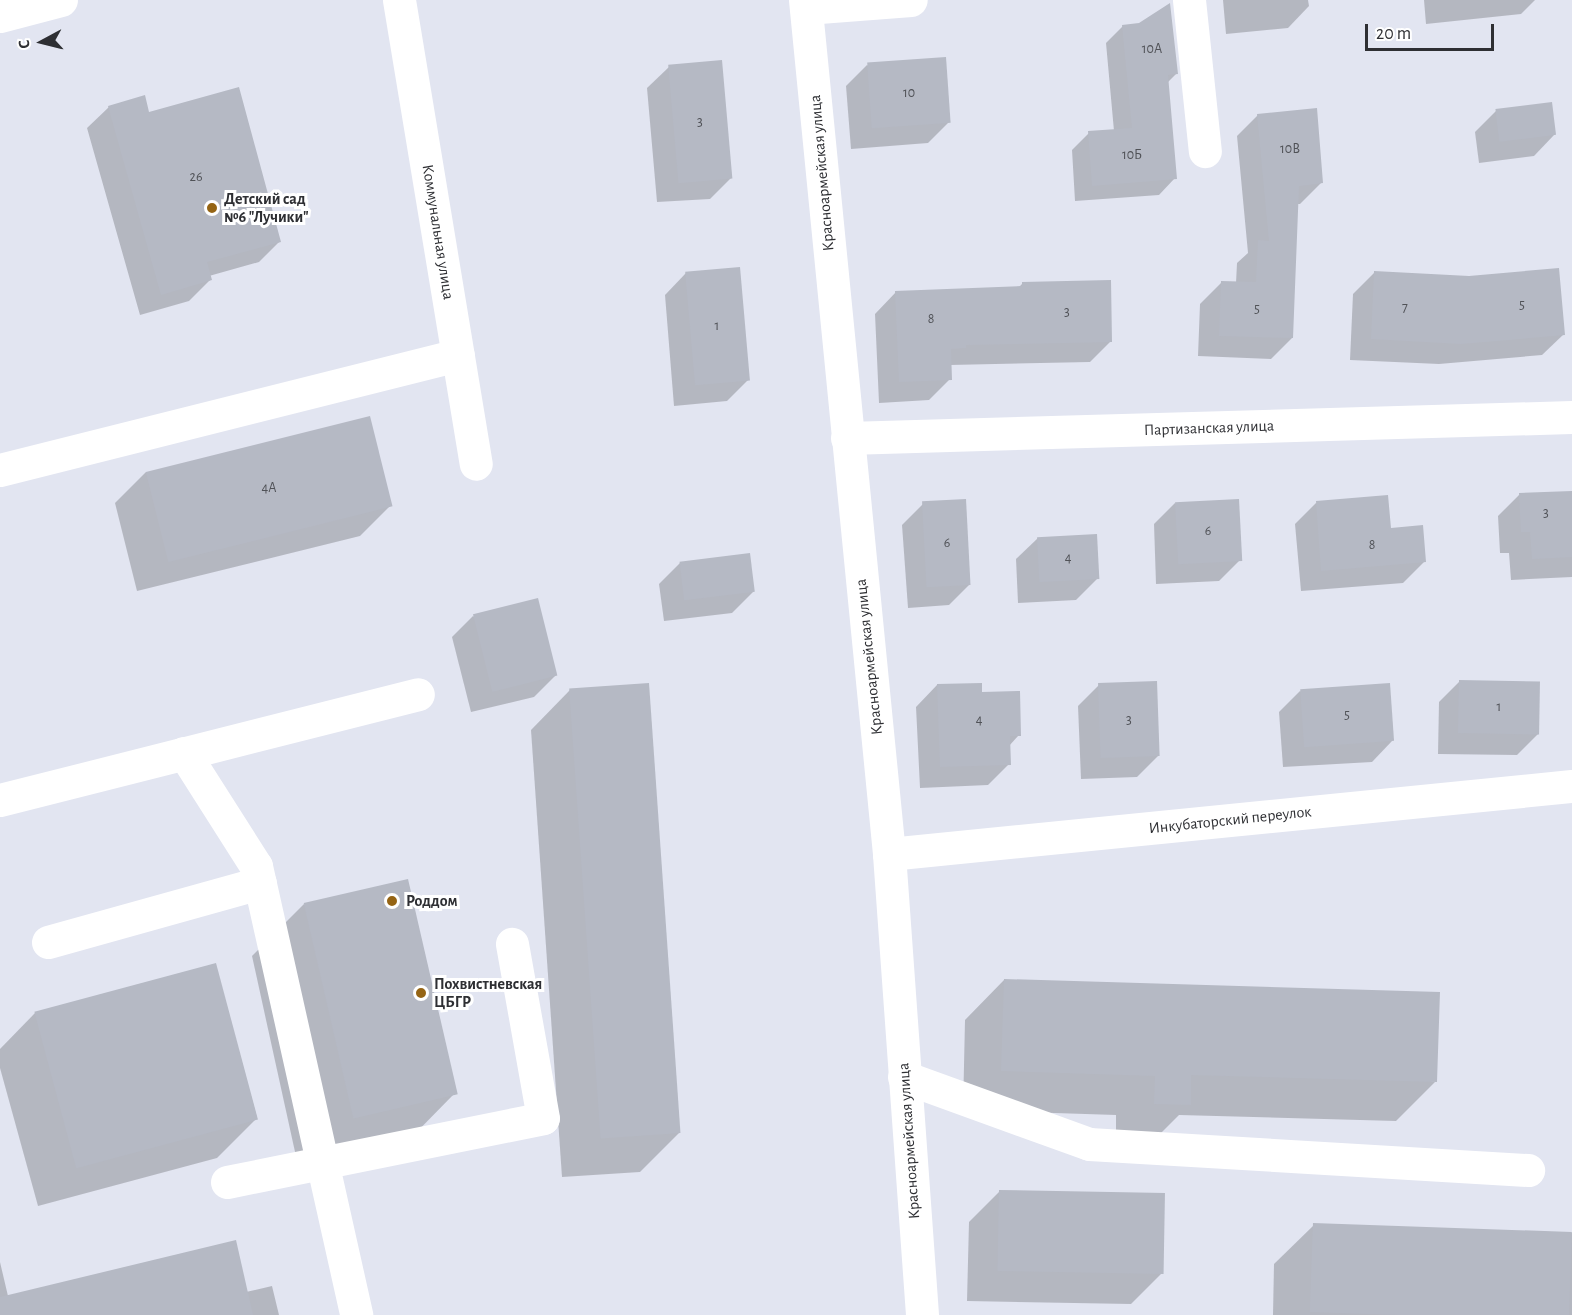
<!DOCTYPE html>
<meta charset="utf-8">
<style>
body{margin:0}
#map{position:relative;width:1572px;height:1315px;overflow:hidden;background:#e2e5f1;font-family:"Alegreya Sans",sans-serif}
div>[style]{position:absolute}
.shadow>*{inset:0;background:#0003}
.building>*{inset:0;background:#b5b9c4;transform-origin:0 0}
.minor>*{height:33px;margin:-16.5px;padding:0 16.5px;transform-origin:16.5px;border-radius:16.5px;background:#fff}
.dots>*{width:16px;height:16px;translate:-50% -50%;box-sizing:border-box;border:3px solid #fff;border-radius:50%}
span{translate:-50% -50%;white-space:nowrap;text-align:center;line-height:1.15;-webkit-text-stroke:6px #fff;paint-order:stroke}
.number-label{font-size:14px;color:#505257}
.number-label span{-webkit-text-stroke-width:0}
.street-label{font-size:16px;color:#2e2f33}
.poi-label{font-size:16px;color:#2e2f33;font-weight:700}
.left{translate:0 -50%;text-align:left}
.north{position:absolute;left:12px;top:12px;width:60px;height:60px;-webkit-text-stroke:4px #fff;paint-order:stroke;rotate:263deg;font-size:16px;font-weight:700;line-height:24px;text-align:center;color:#2e2f33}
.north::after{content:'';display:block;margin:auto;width:21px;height:27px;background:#2e2f33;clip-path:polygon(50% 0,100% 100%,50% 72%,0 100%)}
.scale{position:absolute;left:1365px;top:24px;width:129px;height:27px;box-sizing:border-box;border:3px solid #2e2f33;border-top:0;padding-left:8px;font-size:18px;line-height:21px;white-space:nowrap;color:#2e2f33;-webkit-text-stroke:4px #fff;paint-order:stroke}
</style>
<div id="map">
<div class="shadow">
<div style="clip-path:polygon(1223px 0,1308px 0,1309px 6px,1288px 28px,1226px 34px)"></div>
<div style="clip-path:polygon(1424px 0,1535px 0,1521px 14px,1426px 24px)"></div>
<div style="clip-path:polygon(1123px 26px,1176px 74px,1167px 83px,1175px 178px,1159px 195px,1075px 201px,1072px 150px,1089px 133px,1114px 131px,1106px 43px)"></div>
<div style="clip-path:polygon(867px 65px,949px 122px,928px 143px,851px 149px,846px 86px)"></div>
<div style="clip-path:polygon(669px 67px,731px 178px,710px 199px,657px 202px,647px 88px)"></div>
<div style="clip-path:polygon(109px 107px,148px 114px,280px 241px,259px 262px,209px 276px,210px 280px,189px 301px,140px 315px,87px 128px)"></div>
<div style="clip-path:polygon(1496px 111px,1555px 134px,1534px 156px,1479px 163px,1475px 132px)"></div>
<div style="clip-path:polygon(1258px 115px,1321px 183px,1300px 204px,1297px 204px,1292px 338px,1271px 359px,1198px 356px,1200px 304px,1221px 283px,1236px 283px,1237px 263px,1248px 253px,1237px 136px)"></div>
<div style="clip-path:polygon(686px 273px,748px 380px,727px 401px,674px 406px,665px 295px)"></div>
<div style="clip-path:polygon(1374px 273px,1564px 334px,1542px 355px,1439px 364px,1350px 360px,1353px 294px)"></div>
<div style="clip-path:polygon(1022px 284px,1111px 341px,1090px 362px,950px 365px,950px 379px,929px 400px,879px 403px,875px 314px,896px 292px,1019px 287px)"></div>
<div style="clip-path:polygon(146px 472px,391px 505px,360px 536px,137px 591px,115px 503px)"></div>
<div style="clip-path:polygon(1572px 492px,1572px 577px,1511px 580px,1509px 553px,1500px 553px,1498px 516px,1519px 495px)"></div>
<div style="clip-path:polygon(1175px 503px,1240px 560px,1219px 581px,1156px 584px,1154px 524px)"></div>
<div style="clip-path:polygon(1316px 503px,1390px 529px,1424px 562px,1403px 583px,1301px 591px,1295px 524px)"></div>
<div style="clip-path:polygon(923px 504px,970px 584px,949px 605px,908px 608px,902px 525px)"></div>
<div style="clip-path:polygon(1038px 538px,1097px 579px,1076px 600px,1018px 603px,1016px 559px)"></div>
<div style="clip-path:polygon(680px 563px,754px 591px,732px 613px,664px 621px,659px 584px)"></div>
<div style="clip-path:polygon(473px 616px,555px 676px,534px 697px,471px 712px,452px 637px)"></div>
<div style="clip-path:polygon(1460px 681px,1538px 734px,1517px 755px,1438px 754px,1439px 702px)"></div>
<div style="clip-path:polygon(937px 685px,981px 693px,1019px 735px,1009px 746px,1009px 764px,988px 785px,920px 788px,916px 707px)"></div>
<div style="clip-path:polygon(1099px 685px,1159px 755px,1137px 777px,1081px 779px,1078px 706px)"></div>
<div style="clip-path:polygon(570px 690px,680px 1132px,640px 1172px,562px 1177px,531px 730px)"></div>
<div style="clip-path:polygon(1300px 691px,1393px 740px,1372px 762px,1283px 767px,1279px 712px)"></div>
<div style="clip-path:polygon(304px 904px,455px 1093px,403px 1146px,299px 1170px,252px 956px)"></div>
<div style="clip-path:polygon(215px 964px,257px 1118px,217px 1158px,38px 1206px,0 1068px,0 1049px,35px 1013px)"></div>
<div style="clip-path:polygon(1004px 980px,1435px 1082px,1396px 1121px,1179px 1115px,1150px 1144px,1116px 1143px,1116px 1115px,963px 1110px,965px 1020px)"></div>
<div style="clip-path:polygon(1000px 1191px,1162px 1273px,1131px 1304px,967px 1301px,969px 1222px)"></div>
<div style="clip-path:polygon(1314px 1225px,1572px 1233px,1572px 1315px,1273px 1315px,1274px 1264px)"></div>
<div style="clip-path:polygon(0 1262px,8px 1296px,246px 1292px,272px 1286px,279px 1315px,0 1315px)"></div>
</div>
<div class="building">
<div style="clip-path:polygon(1170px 3px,1178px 74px,1168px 75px,1177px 179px,1092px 186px,1088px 131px,1132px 128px,1122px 25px,1139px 23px)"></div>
<div style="left:946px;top:57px;width:66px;height:79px;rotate:86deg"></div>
<div style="left:722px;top:60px;width:119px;height:54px;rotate:85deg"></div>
<div style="clip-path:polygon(239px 87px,281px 242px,207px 262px,212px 280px,161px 295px,108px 106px,145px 95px,149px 112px)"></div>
<div style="left:1552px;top:102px;width:33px;height:57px;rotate:83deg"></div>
<div style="clip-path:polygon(1317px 108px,1323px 183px,1299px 186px,1293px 338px,1219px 336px,1221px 281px,1256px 282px,1258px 240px,1269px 241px,1257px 114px)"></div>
<div style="left:740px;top:267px;width:114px;height:55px;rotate:85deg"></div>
<div style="clip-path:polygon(1559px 268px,1565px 335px,1461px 344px,1371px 339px,1374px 271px,1469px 276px)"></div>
<div style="clip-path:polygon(1111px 280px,1112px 342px,966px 345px,966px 348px,951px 349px,952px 380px,899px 382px,895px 291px,1022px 286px,1022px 282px)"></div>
<div style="left:370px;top:416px;width:93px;height:231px;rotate:76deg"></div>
<div style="clip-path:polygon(1572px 491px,1572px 557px,1532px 559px,1530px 532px,1521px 532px,1519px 493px)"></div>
<div style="clip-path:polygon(1388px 495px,1391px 528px,1423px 525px,1426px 562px,1321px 571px,1316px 501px)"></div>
<div style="left:966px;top:499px;width:86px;height:44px;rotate:87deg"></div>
<div style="left:1239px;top:499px;width:62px;height:64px;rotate:87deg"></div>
<div style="left:1097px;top:534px;width:45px;height:60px;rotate:87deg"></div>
<div style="left:750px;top:553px;width:39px;height:71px;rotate:83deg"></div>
<div style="left:538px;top:598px;width:80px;height:67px;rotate:76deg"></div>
<div style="left:1459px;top:680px;width:81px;height:53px;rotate:1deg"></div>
<div style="left:1157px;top:681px;width:75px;height:59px;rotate:88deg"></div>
<div style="left:649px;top:683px;width:451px;height:80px;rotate:86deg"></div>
<div style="clip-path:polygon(982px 683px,982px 692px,1020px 691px,1021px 736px,1010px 736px,1011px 765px,940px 767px,937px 684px)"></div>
<div style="left:1390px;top:683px;width:58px;height:90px;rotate:86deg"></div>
<div style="left:408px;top:879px;width:221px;height:107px;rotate:77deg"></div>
<div style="left:216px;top:963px;width:162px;height:188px;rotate:75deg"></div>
<div style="clip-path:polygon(1004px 979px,1440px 992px,1437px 1082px,1191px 1075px,1191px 1105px,1154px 1104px,1155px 1076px,1001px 1071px)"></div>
<div style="left:999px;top:1190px;width:166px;height:81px;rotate:1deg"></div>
<div style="left:1313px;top:1223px;width:259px;height:89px;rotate:2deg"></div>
<div style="clip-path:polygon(236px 1240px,253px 1315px,0 1315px,0 1297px)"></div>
</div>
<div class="minor">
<div style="left:399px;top:0;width:470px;rotate:80.6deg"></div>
<div style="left:805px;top:0;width:858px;rotate:84.38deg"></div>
<div style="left:889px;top:854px;width:462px;rotate:85.9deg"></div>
<div style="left:1189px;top:0;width:152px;rotate:84deg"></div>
<div style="left:806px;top:8px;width:105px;rotate:-4.4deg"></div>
<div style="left:0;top:16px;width:63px;rotate:-14.7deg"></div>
<div style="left:847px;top:438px;width:725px;rotate:-1.66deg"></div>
<div style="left:0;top:470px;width:472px;rotate:-14.1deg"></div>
<div style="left:184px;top:753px;width:134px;rotate:57.5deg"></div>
<div style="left:256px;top:866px;width:460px;rotate:77.4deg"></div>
<div style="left:0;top:800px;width:431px;rotate:-14.2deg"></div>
<div style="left:889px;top:854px;width:686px;rotate:-5.69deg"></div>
<div style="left:48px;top:942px;width:220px;rotate:-15.6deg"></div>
<div style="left:904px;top:1077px;width:197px;rotate:19.9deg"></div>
<div style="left:1089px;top:1144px;width:440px;rotate:3.4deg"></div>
<div style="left:227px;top:1182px;width:322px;rotate:-11.4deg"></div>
<div style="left:543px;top:1118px;width:177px;rotate:-100.1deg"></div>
</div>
<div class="dots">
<div style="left:212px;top:208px;background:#956414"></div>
<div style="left:392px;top:901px;background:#956414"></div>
<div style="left:421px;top:993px;background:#956414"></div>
</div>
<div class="number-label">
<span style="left:1152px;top:49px">10А</span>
<span style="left:909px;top:93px">10</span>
<span style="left:700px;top:122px">3</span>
<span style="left:1290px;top:149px">10В</span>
<span style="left:1132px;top:155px">10Б</span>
<span style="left:196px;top:177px">26</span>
<span style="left:1522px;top:305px">5</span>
<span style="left:1405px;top:307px">7</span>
<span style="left:1257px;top:309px">5</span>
<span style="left:1067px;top:312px">3</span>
<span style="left:931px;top:319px">8</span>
<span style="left:717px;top:326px">1</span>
<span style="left:269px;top:488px">4А</span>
<span style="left:1546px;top:513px">3</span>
<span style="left:1208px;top:531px">6</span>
<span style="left:947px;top:543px">6</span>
<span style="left:1372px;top:545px">8</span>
<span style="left:1068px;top:558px">4</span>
<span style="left:1499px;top:707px">1</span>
<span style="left:1347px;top:715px">5</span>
<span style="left:979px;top:720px">4</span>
<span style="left:1129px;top:720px">3</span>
</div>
<div class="street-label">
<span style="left:822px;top:173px;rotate:-95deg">Красноармейская улица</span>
<span style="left:438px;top:232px;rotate:81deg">Коммунальная улица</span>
<span style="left:1209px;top:428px;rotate:-2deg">Партизанская улица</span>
<span style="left:869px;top:657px;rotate:-96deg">Красноармейская улица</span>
<span style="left:1230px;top:820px;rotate:-6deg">Инкубаторский переулок</span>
<span style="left:909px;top:1141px;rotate:-94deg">Красноармейская улица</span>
</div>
<div class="poi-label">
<span class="left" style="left:224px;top:208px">Детский сад<br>№6 "Лучики"</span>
<span class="left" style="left:406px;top:901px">Роддом</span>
<span class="left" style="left:434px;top:993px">Похвистневская<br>ЦБГР</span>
</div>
<div class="north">С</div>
<div class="scale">20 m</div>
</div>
